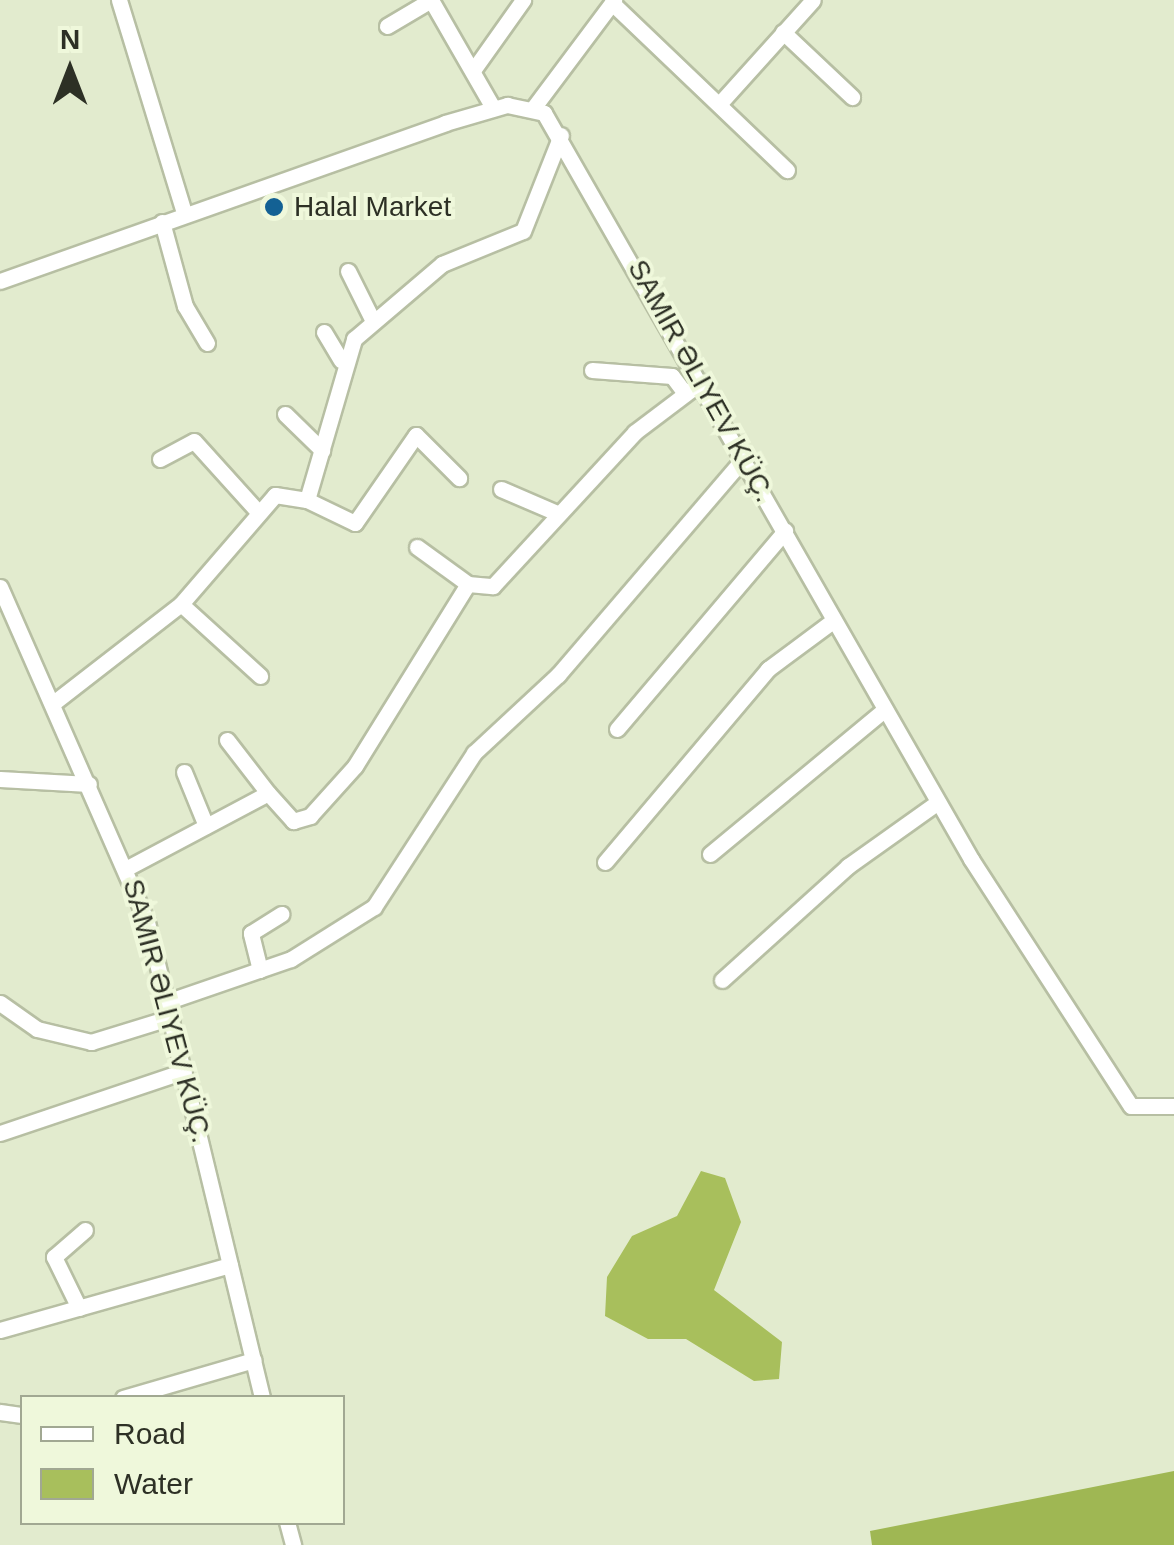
<!DOCTYPE html>
<meta charset="utf-8">
<style>
body{margin:0}
#map{position:relative;width:1174px;height:1545px;overflow:hidden;background:#e2ebce;font-family:Helvetica,sans-serif}
div>[style]{position:absolute}
.forest>*{inset:0;background:#9fb753}
.water>*{inset:0;background:#a8bf5c}
.roads{filter:drop-shadow(2px 0 #b7bfa3) drop-shadow(-2px 0 #b7bfa3) drop-shadow(0 2px #b7bfa3) drop-shadow(0 -2px #b7bfa3)}
.street>*{height:15px;margin:-7.5px;padding:0 7.5px;transform-origin:7.5px;border-radius:7.5px;background:#fff}
.dots>*{width:28px;height:28px;translate:-50% -50%;box-sizing:border-box;border:5px solid #eff8db;border-radius:50%}
span{translate:-50% -50%;white-space:nowrap;text-align:center;line-height:1.15;-webkit-text-stroke:8px #eff8db;paint-order:stroke}
.poi-label{font-size:28px;color:#2d3025}
.left{translate:0 -50%;text-align:left}
.street-label{font-size:28px;color:#2d3025}
.legend{position:absolute;left:20px;top:1395px;width:325px;height:130px;box-sizing:border-box;background:#eff8db;border:2px solid #a1a892;margin:0;padding:12px 18px;list-style:none;font-size:30px;color:#2d3025}
.legend li{display:flex;align-items:center;gap:20px;height:50px}
.legend b{width:50px;border:2px solid #a1a892}
.north{position:absolute;left:20px;top:20px;width:100px;height:100px;-webkit-text-stroke:8px #eff8db;paint-order:stroke;rotate:0deg;font-size:28px;font-weight:700;line-height:40px;text-align:center;color:#2d3025}
.north::after{content:'';display:block;margin:auto;width:35px;height:45px;background:#2d3025;clip-path:polygon(50% 0,100% 100%,50% 72%,0 100%)}
</style>
<div id="map">
<div class="forest">
<div style="clip-path:polygon(1174px 1471px,1174px 1545px,872px 1545px,870px 1531px)"></div>
</div>
<div class="water">
<div style="clip-path:polygon(701px 1171px,725px 1178px,741px 1222px,714px 1290px,782px 1342px,779px 1379px,754px 1381px,686px 1339px,648px 1339px,605px 1316px,607px 1277px,632px 1236px,677px 1216px)"></div>
</div>
<div class="roads">
<div class="street">
<div style="left:119px;top:0;width:223px;rotate:73deg"></div>
<div style="left:431px;top:0;width:125px;rotate:60.1deg"></div>
<div style="left:612px;top:3px;width:242px;rotate:43.7deg"></div>
<div style="left:387px;top:26px;width:51px;rotate:-30.6deg"></div>
<div style="left:783px;top:32px;width:95px;rotate:43.3deg"></div>
<div style="left:474px;top:69px;width:85px;rotate:-54.6deg"></div>
<div style="left:721px;top:102px;width:137px;rotate:-48deg"></div>
<div style="left:534px;top:107px;width:134px;rotate:-53.2deg"></div>
<div style="left:162px;top:222px;width:87px;rotate:74.7deg"></div>
<div style="left:185px;top:306px;width:43px;rotate:59.3deg"></div>
<div style="left:348px;top:271px;width:56px;rotate:63.4deg"></div>
<div style="left:0;top:281px;width:472px;rotate:-19.5deg"></div>
<div style="left:445px;top:123px;width:65px;rotate:-16.2deg"></div>
<div style="left:507px;top:105px;width:38px;rotate:12deg"></div>
<div style="left:544px;top:113px;width:860px;rotate:60.21deg"></div>
<div style="left:971px;top:859px;width:294px;rotate:57.1deg"></div>
<div style="left:1131px;top:1106px;width:43px"></div>
<div style="left:324px;top:332px;width:33px;rotate:59deg"></div>
<div style="left:592px;top:370px;width:80px;rotate:4.3deg"></div>
<div style="left:672px;top:376px;width:20px;rotate:53deg"></div>
<div style="left:285px;top:414px;width:52px;rotate:44.2deg"></div>
<div style="left:160px;top:459px;width:38px;rotate:-28deg"></div>
<div style="left:194px;top:441px;width:97px;rotate:47.9deg"></div>
<div style="left:501px;top:489px;width:63px;rotate:23.3deg"></div>
<div style="left:307px;top:500px;width:53px;rotate:25.6deg"></div>
<div style="left:355px;top:523px;width:107px;rotate:-55.3deg"></div>
<div style="left:416px;top:435px;width:61px;rotate:45deg"></div>
<div style="left:417px;top:547px;width:63px;rotate:36deg"></div>
<div style="left:0;top:587px;width:366px;rotate:66.3deg"></div>
<div style="left:147px;top:922px;width:490px;rotate:76.4deg"></div>
<div style="left:181px;top:604px;width:107px;rotate:42.3deg"></div>
<div style="left:52px;top:704px;width:163px;rotate:-37.8deg"></div>
<div style="left:181px;top:604px;width:144px;rotate:-49.2deg"></div>
<div style="left:275px;top:495px;width:32px;rotate:9deg"></div>
<div style="left:307px;top:500px;width:168px;rotate:-73.7deg"></div>
<div style="left:354px;top:339px;width:116px;rotate:-40.4deg"></div>
<div style="left:442px;top:264px;width:87px;rotate:-22.2deg"></div>
<div style="left:523px;top:231px;width:103px;rotate:-68.4deg"></div>
<div style="left:617px;top:729px;width:260px;rotate:-49.7deg"></div>
<div style="left:227px;top:740px;width:67px;rotate:52.3deg"></div>
<div style="left:184px;top:772px;width:58px;rotate:67.8deg"></div>
<div style="left:0;top:779px;width:89px;rotate:3.2deg"></div>
<div style="left:710px;top:854px;width:227px;rotate:-39.6deg"></div>
<div style="left:605px;top:862px;width:253px;rotate:-49.8deg"></div>
<div style="left:768px;top:669px;width:82px;rotate:-36.6deg"></div>
<div style="left:129px;top:867px;width:157px;rotate:-28deg"></div>
<div style="left:268px;top:793px;width:38px;rotate:48deg"></div>
<div style="left:293px;top:821px;width:18px;rotate:-16deg"></div>
<div style="left:310px;top:816px;width:67px;rotate:-48deg"></div>
<div style="left:355px;top:766px;width:214px;rotate:-58.2deg"></div>
<div style="left:468px;top:584px;width:25px;rotate:5deg"></div>
<div style="left:493px;top:586px;width:209px;rotate:-47.3deg"></div>
<div style="left:635px;top:432px;width:83px;rotate:-37.1deg"></div>
<div style="left:260px;top:970px;width:38px;rotate:-104deg"></div>
<div style="left:251px;top:933px;width:36px;rotate:-32deg"></div>
<div style="left:722px;top:980px;width:170px;rotate:-42.1deg"></div>
<div style="left:848px;top:866px;width:110px;rotate:-35.4deg"></div>
<div style="left:169px;top:1001px;width:129px;rotate:-19deg"></div>
<div style="left:291px;top:959px;width:98px;rotate:-32.1deg"></div>
<div style="left:374px;top:907px;width:184px;rotate:-57deg"></div>
<div style="left:474px;top:753px;width:115px;rotate:-42.9deg"></div>
<div style="left:558px;top:675px;width:286px;rotate:-49.4deg"></div>
<div style="left:0;top:1003px;width:45px;rotate:35.1deg"></div>
<div style="left:37px;top:1029px;width:56px;rotate:13.5deg"></div>
<div style="left:91px;top:1042px;width:85px;rotate:-17.2deg"></div>
<div style="left:0;top:1133px;width:194px;rotate:-18.6deg"></div>
<div style="left:79px;top:1308px;width:57px;rotate:-116.1deg"></div>
<div style="left:54px;top:1257px;width:41px;rotate:-41.1deg"></div>
<div style="left:0;top:1330px;width:239px;rotate:-15.8deg"></div>
<div style="left:123px;top:1398px;width:136px;rotate:-16.2deg"></div>
<div style="left:0;top:1412px;width:22px;rotate:8deg"></div>
<div style="left:287px;top:1522px;width:24px;rotate:75deg"></div>
</div>
</div>
<div class="dots">
<div style="left:274px;top:207px;background:#136194"></div>
</div>
<div class="poi-label">
<span class="left" style="left:294px;top:207px">Halal Market</span>
</div>
<div class="street-label">
<span style="left:701px;top:381px;rotate:61deg">SAMIR ƏLIYEV KÜÇ.</span>
<span style="left:167px;top:1011px;rotate:75deg">SAMIR ƏLIYEV KÜÇ.</span>
</div>
<ul class="legend">
<li><b style="height:12px;background:#fff"></b>Road</li>
<li><b style="height:28px;background:#a8bf5c"></b>Water</li>
</ul>
<div class="north">N</div>
</div>
